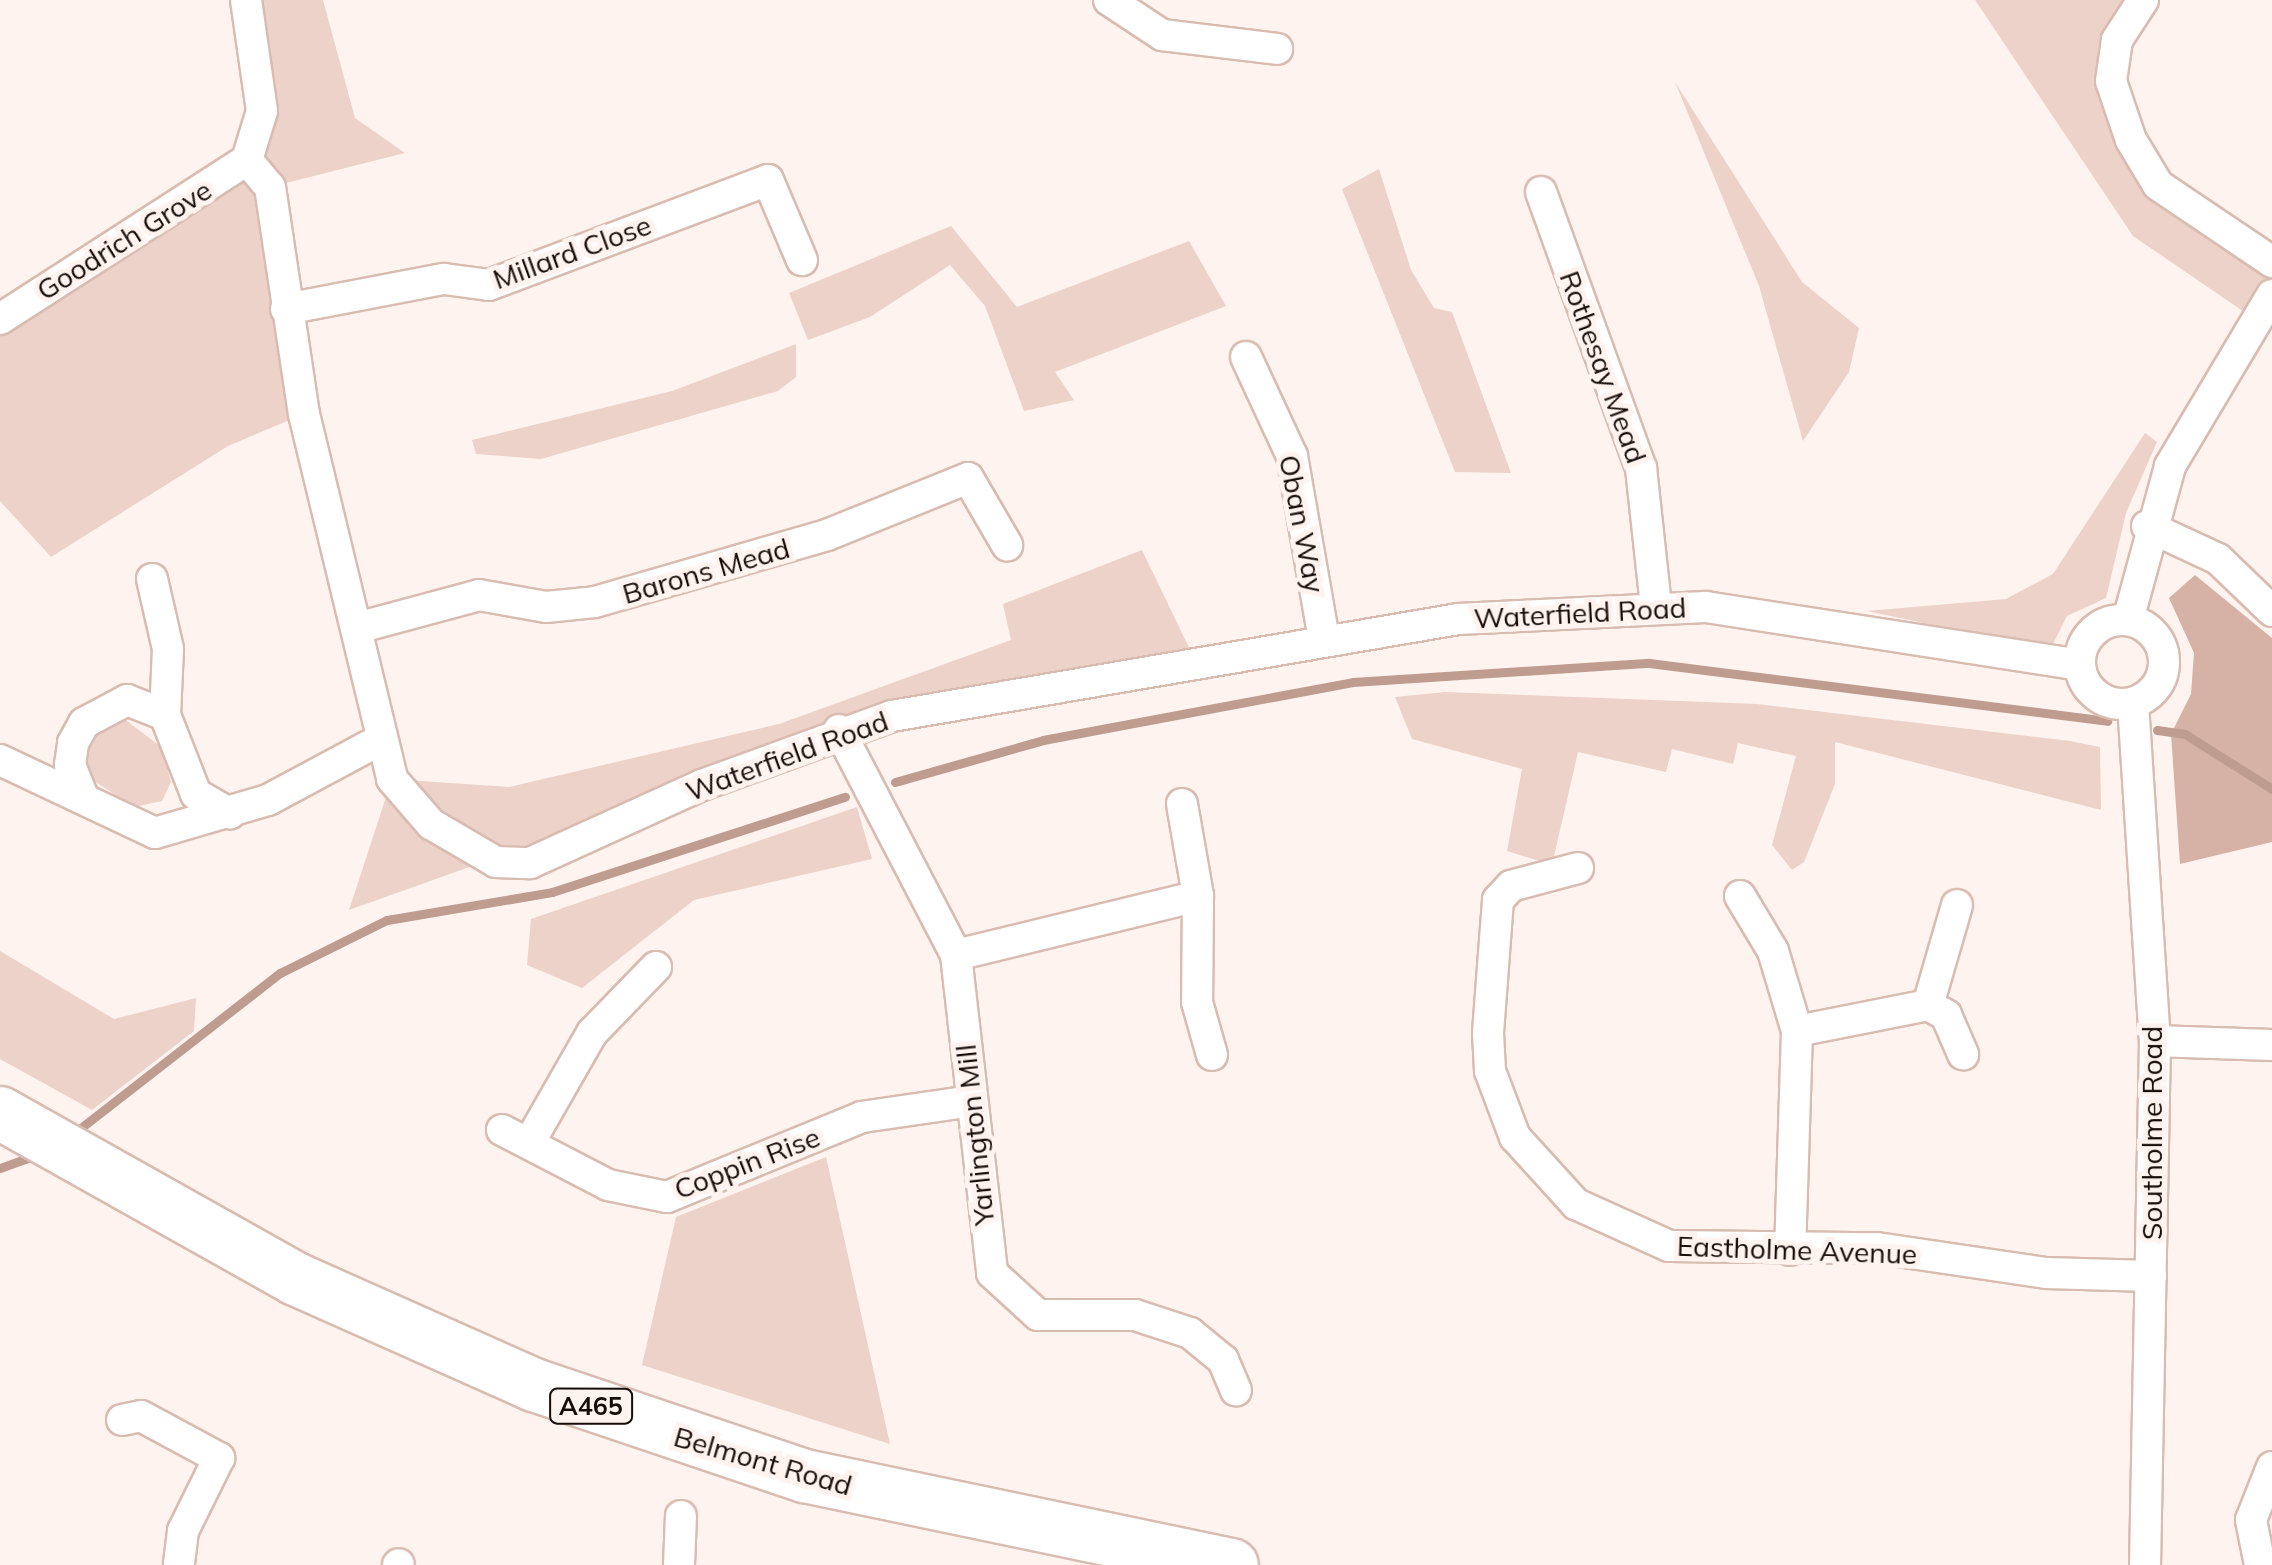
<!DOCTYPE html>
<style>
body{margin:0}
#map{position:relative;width:2272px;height:1565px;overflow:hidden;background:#fff3ef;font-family:Mulish,sans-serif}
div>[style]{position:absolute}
.green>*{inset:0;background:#ecd2c9}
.forest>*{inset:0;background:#d5b2a5}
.stream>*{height:9px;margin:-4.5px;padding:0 4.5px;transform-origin:4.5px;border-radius:4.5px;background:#be9c90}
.roads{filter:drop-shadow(2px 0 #d8bcb2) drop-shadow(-2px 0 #d8bcb2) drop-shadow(0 2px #d8bcb2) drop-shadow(0 -2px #d8bcb2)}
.street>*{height:30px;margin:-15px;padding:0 15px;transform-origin:15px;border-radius:15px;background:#fff}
.street>.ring{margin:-15px;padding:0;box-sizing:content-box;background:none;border:30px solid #fff;border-radius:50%}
.highway>*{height:52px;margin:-26px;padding:0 26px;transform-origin:26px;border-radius:26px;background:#fff}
span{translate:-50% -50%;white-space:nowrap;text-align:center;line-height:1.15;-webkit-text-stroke:10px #fff3ef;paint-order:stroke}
.shield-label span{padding:2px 8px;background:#fff3ef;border:2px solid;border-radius:8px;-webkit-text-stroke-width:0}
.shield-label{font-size:25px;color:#160d0a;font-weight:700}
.street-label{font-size:28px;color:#160d0a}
</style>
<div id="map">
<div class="green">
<div style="clip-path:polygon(246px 0,323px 0,355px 118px,405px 153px,270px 187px,304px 414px,228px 446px,51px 557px,0 501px,0 321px,260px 139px)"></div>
<div style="clip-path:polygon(1975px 0,2143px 0,2111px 81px,2158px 185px,2272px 262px,2272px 295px,2256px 320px,2133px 236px)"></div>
<div style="clip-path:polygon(1675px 82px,1802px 282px,1859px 328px,1849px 372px,1803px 441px,1759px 286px)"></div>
<div style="clip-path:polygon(1379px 169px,1411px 270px,1434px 308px,1452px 312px,1511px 473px,1455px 472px,1342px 189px)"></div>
<div style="clip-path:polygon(951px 226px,1017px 307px,1189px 241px,1226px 306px,1055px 372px,1074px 400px,1024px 411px,985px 306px,950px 265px,870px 317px,808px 340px,789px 293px)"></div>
<div style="clip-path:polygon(796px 344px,796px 377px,778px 391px,541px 459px,476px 454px,472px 440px,672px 391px)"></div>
<div style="clip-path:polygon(2145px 433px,2157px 442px,2126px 513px,2106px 598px,2067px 616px,2050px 650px,1867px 611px,2006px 599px,2053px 574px)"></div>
<div style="clip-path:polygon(1142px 550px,1195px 660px,892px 716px,349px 910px,392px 779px,509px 787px,779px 724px,1011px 640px,1003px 604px)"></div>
<div style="clip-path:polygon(1445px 692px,1757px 704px,2070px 741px,2100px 747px,2101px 810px,1835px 742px,1835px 784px,1804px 862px,1792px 870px,1772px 845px,1796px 756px,1738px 743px,1733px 764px,1672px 749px,1666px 772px,1578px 752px,1552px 865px,1507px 851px,1522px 769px,1412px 739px,1395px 697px)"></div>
<div style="clip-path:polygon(122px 717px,161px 747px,171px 782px,162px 801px,134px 807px,85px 775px,86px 751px,103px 723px)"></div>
<div style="clip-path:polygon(857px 807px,872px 859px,694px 900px,582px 988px,527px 965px,531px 919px)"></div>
<div style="clip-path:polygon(0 951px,114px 1019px,196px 998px,194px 1031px,92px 1110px,0 1059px)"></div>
<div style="clip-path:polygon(826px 1157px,890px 1444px,642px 1365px,676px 1217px)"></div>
</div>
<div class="forest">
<div style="clip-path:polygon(2195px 575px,2272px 638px,2272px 842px,2180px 864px,2171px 734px,2191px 694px,2194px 653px,2169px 598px)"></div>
</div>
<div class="stream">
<div style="left:2157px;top:730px;width:28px;rotate:8deg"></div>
<div style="left:2185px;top:734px;width:103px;rotate:32.3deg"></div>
<div style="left:895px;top:782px;width:154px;rotate:-15.8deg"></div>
<div style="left:1043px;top:740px;width:315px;rotate:-10.6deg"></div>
<div style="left:1353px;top:682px;width:297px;rotate:-3.7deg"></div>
<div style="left:1649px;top:663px;width:462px;rotate:7.2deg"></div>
<div style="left:82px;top:1127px;width:251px;rotate:-37.9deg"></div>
<div style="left:280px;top:973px;width:119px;rotate:-26.4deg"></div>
<div style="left:387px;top:920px;width:167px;rotate:-9.6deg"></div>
<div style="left:552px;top:892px;width:308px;rotate:-18deg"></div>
<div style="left:0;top:1168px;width:38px;rotate:-20deg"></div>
</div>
<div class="roads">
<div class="street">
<div style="left:1109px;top:0;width:64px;rotate:33.4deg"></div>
<div style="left:1162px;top:35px;width:116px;rotate:6.9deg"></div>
<div style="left:2143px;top:0;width:48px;rotate:123deg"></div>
<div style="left:2117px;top:40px;width:41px;rotate:98.3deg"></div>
<div style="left:2111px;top:81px;width:62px;rotate:71.3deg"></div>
<div style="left:2131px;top:140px;width:52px;rotate:59deg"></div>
<div style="left:2158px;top:185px;width:138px;rotate:34deg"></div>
<div style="left:247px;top:160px;width:35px;rotate:50deg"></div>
<div style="left:270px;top:187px;width:230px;rotate:81.5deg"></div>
<div style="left:304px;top:414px;width:375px;rotate:76.4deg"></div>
<div style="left:392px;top:779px;width:60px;rotate:49.1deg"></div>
<div style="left:431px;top:824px;width:75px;rotate:30.3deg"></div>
<div style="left:496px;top:862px;width:34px;rotate:2deg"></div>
<div style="left:530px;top:863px;width:189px;rotate:-24.4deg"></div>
<div style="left:702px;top:785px;width:202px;rotate:-20deg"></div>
<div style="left:892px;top:716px;width:574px;rotate:-9.72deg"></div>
<div style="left:1458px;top:619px;width:248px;rotate:-2.8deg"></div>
<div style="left:1706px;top:607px;width:378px;rotate:8.8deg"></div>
<div style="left:1541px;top:192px;width:294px;rotate:70.1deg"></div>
<div style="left:1641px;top:468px;width:138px;rotate:83.8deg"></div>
<div style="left:286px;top:309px;width:161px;rotate:-10.8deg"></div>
<div style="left:444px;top:279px;width:45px;rotate:7.6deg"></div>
<div style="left:489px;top:285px;width:298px;rotate:-20.6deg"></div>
<div style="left:768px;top:180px;width:87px;rotate:67deg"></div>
<div style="left:0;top:319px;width:294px;rotate:-32.8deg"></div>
<div style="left:247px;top:160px;width:51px;rotate:-73deg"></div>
<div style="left:262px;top:111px;width:112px;rotate:-98.2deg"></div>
<div style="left:1246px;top:357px;width:109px;rotate:65.1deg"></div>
<div style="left:1292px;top:456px;width:186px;rotate:80.1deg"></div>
<div style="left:2147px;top:526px;width:78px;rotate:24.9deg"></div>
<div style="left:2218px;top:559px;width:75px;rotate:43.9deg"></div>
<div style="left:152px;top:579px;width:72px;rotate:77.1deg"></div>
<div style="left:168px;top:649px;width:66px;rotate:92.6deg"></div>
<div class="ring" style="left:2080px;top:620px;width:54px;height:54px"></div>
<div style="left:2128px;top:620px;width:160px;rotate:-74.7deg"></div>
<div style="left:2170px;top:466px;width:199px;rotate:-59.2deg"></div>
<div style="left:357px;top:628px;width:126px;rotate:-15.1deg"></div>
<div style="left:479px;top:595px;width:68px;rotate:10.2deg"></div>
<div style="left:546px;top:607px;width:49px;rotate:-5.8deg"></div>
<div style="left:595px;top:602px;width:241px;rotate:-16.1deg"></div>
<div style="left:827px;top:535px;width:152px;rotate:-22deg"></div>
<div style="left:968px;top:478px;width:78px;rotate:59.8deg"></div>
<div style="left:2133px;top:703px;width:339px;rotate:86.3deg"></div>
<div style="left:2155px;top:1041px;width:524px;rotate:91.09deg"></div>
<div style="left:839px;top:730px;width:254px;rotate:62.5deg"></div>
<div style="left:956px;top:955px;width:320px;rotate:83.5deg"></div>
<div style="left:992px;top:1273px;width:62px;rotate:42.4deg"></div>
<div style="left:1038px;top:1315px;width:97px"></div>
<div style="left:1135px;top:1315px;width:58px;rotate:18.1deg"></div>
<div style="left:1190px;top:1333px;width:43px;rotate:39.3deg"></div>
<div style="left:1223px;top:1360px;width:33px;rotate:67deg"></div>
<div style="left:0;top:760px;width:171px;rotate:25.2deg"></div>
<div style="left:155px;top:833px;width:118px;rotate:-16.3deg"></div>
<div style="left:268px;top:800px;width:127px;rotate:-28.2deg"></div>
<div style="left:83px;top:797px;width:35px;rotate:-112deg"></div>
<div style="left:70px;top:765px;width:22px;rotate:-82deg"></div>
<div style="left:73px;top:743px;width:23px;rotate:-61deg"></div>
<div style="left:84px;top:723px;width:49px;rotate:-28.1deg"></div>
<div style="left:127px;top:700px;width:41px;rotate:21.5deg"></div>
<div style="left:165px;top:715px;width:85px;rotate:68.6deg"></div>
<div style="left:196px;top:794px;width:39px;rotate:30deg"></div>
<div style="left:1182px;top:804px;width:93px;rotate:80.1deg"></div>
<div style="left:1198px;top:896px;width:106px;rotate:90.5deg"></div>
<div style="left:1197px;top:1002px;width:55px;rotate:74.2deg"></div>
<div style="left:1578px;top:868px;width:69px;rotate:165deg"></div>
<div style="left:1511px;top:886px;width:19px;rotate:133deg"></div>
<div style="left:1498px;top:900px;width:133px;rotate:94.3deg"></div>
<div style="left:1488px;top:1033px;width:38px;rotate:87deg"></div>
<div style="left:1490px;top:1071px;width:71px;rotate:69.3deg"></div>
<div style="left:1515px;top:1137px;width:91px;rotate:47.7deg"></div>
<div style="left:1576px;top:1204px;width:102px;rotate:24.3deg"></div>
<div style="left:1669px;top:1246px;width:208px;rotate:0.6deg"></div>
<div style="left:1877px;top:1248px;width:171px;rotate:8.4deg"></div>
<div style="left:2046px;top:1273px;width:105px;rotate:1.6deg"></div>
<div style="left:1740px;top:896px;width:64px;rotate:59deg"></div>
<div style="left:1773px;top:951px;width:84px;rotate:73.3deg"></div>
<div style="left:1797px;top:1031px;width:219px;rotate:91.8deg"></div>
<div style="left:956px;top:955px;width:249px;rotate:-13.7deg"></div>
<div style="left:1928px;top:1005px;width:21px;rotate:29deg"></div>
<div style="left:1946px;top:1015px;width:43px;rotate:66.4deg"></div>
<div style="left:1797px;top:1031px;width:134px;rotate:-11.2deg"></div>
<div style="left:1928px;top:1005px;width:104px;rotate:-73.8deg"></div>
<div style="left:2155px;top:1041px;width:117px;rotate:2deg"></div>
<div style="left:502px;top:1130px;width:119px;rotate:27.4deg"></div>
<div style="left:608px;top:1185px;width:60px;rotate:11.5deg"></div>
<div style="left:667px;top:1197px;width:211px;rotate:-22.3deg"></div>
<div style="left:862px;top:1117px;width:111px;rotate:-8.3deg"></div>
<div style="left:529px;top:1143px;width:127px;rotate:-60.2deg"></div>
<div style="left:592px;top:1033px;width:92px;rotate:-45.9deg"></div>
<div style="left:122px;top:1420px;width:19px;rotate:-12deg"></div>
<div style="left:141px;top:1416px;width:89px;rotate:28.3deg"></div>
<div style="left:219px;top:1458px;width:81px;rotate:116.3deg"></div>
<div style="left:183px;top:1531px;width:34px;rotate:97deg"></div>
<div style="left:398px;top:1565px;width:1px;rotate:-45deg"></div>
<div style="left:679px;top:1565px;width:49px;rotate:-87.7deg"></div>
<div style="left:2260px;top:1565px;width:46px;rotate:-101.3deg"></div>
<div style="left:2251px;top:1520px;width:57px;rotate:-68.4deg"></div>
</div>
<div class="highway">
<div style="left:0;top:1113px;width:339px;rotate:29.3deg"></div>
<div style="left:296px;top:1279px;width:261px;rotate:24deg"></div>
<div style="left:534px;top:1385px;width:286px;rotate:18.6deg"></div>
<div style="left:805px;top:1476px;width:436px;rotate:11.8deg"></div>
</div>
</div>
<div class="shield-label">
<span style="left:591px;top:1406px">A465</span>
</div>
<div class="street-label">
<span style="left:124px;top:240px;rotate:-32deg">Goodrich Grove</span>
<span style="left:572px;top:252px;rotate:-20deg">Millard Close</span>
<span style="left:1603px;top:367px;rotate:70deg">Rothesay Mead</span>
<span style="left:1302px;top:524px;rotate:79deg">Oban Way</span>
<span style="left:706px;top:571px;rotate:-16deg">Barons Mead</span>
<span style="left:1580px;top:613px;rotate:-3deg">Waterfield Road</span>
<span style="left:787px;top:756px;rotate:-20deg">Waterfield Road</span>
<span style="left:2152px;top:1133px;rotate:-90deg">Southolme Road</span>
<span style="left:975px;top:1135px;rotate:-96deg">Yarlington Mill</span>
<span style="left:747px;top:1163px;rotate:-21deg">Coppin Rise</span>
<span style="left:1797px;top:1250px;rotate:2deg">Eastholme Avenue</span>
<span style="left:763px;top:1461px;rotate:16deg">Belmont Road</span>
</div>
</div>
